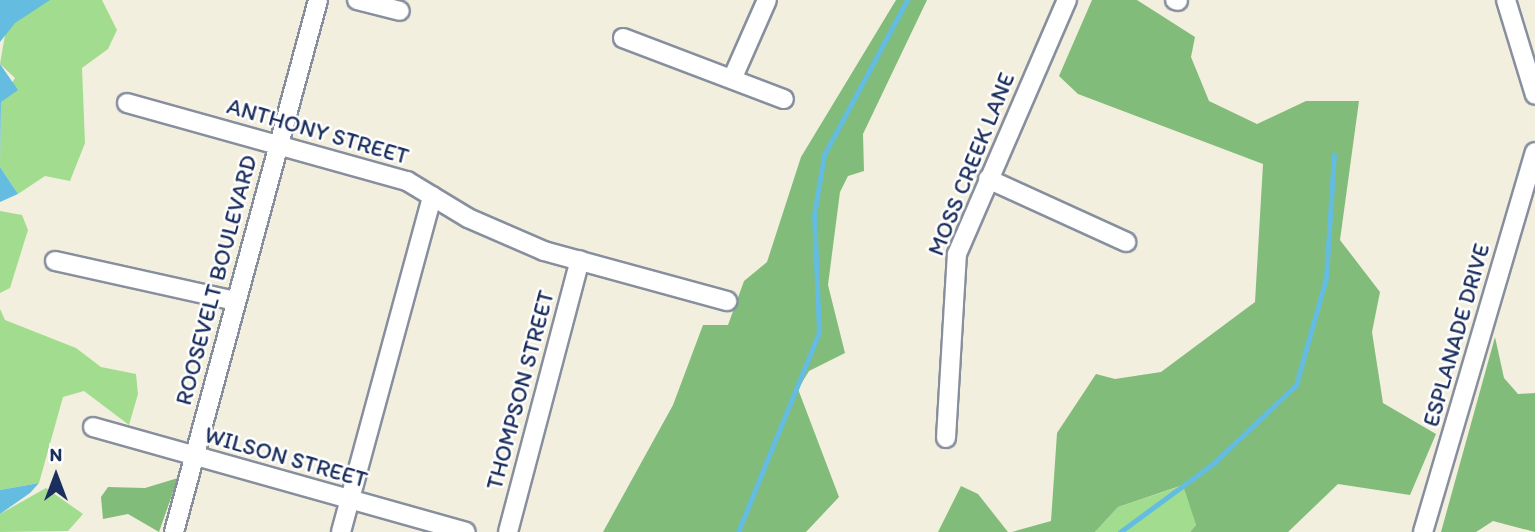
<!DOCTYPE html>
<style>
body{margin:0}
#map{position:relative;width:1535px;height:532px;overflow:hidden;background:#f3efde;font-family:Itim,sans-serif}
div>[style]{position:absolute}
.green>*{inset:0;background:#a2dc8f}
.forest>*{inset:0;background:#81bc7a}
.water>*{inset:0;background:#64bce1}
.stream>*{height:4.5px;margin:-2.25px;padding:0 2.25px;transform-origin:2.25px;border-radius:2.25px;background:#64bce1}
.roads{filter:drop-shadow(2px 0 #878f9e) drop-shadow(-2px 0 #878f9e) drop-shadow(0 2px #878f9e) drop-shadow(0 -2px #878f9e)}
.minor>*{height:18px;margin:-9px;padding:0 9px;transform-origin:9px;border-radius:9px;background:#fff}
span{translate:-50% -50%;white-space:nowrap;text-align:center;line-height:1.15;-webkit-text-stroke:5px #fff;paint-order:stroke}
.street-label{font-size:23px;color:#1b2f5e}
.north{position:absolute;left:21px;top:441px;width:70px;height:70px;-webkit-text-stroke:5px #fff;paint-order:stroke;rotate:0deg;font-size:19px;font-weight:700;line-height:28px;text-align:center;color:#1b2f5e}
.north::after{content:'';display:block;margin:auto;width:24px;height:32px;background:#1b2f5e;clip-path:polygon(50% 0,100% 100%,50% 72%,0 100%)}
</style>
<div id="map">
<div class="green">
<div style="clip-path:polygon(11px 0,102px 0,117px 30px,108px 49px,82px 68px,85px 143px,70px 181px,45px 176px,18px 194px,0 167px,1px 101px,15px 78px,0 64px)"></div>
<div style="clip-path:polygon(0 211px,22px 215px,28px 230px,10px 288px,0 293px)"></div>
<div style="clip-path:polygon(0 309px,5px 320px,76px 348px,101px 367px,136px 374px,138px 394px,129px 425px,84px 391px,63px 397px,39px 483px,0 490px)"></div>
<div style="clip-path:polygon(1184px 485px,1196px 525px,1190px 532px,1095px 532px,1118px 507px)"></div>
<div style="clip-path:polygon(46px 488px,83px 514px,68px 531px,0 532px,0 514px)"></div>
</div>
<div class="forest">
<div style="clip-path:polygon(896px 0,927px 0,863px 134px,864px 171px,848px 176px,840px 192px,828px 285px,845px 353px,809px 371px,798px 389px,839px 497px,806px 532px,603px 532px,673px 405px,703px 325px,728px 325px,744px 281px,767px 262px,801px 157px)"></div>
<div style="clip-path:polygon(1092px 0,1137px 0,1195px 37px,1191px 57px,1209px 101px,1257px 124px,1306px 101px,1359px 101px,1340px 240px,1380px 292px,1372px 332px,1383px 403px,1436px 434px,1410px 495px,1338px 484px,1288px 532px,1190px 532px,1196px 525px,1183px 485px,1118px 507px,1095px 532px,1012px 532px,1051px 521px,1057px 433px,1096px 374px,1115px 379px,1161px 372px,1255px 302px,1263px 164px,1078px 94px,1059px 76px)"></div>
<div style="clip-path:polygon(1495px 337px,1504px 378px,1518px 394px,1535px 393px,1535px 532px,1493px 521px,1476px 532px,1441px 532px)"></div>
<div style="clip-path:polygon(178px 478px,159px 532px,128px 514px,103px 519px,101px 497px,108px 487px,145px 488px)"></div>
<div style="clip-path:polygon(961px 486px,978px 494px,1008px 532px,938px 532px)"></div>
</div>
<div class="water">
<div style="clip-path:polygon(0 0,50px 0,15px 23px,0 42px)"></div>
<div style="clip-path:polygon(0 64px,18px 90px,1px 102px,0 165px)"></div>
<div style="clip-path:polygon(0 167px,18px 194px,0 202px)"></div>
<div style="clip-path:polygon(39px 483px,30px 493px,0 514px,0 490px)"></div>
</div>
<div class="stream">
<div style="left:738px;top:532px;width:215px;rotate:-67.9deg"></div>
<div style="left:819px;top:333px;width:118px;rotate:-92.4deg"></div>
<div style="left:814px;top:215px;width:61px;rotate:-80.5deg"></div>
<div style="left:824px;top:155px;width:176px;rotate:-61.8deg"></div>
<div style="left:1120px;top:532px;width:117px;rotate:-36.3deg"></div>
<div style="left:1214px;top:463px;width:113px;rotate:-43.6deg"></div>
<div style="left:1296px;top:385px;width:111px;rotate:-74.3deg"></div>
<div style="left:1326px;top:278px;width:123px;rotate:-86.3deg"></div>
</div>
<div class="roads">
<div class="minor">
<div style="left:357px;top:0;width:44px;rotate:14.3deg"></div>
<div style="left:1175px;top:0;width:3px;rotate:18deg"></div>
<div style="left:1506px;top:0;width:99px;rotate:73deg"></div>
<div style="left:623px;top:38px;width:172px;rotate:20.8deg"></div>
<div style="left:733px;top:77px;width:84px;rotate:-66.2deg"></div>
<div style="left:127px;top:103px;width:291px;rotate:15.6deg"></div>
<div style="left:407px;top:181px;width:71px;rotate:31.2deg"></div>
<div style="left:468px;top:218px;width:83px;rotate:23.5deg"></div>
<div style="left:544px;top:251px;width:190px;rotate:15.3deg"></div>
<div style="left:988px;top:179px;width:152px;rotate:24.5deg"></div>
<div style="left:55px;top:261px;width:185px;rotate:12.5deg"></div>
<div style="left:93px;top:427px;width:387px;rotate:15.7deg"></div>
<div style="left:946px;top:438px;width:184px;rotate:-86.6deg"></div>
<div style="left:957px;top:254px;width:277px;rotate:-66.6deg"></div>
<div style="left:174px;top:532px;width:551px;rotate:-74.85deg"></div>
<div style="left:341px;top:532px;width:348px;rotate:-74.8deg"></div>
<div style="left:508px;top:532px;width:281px;rotate:-75.2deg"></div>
<div style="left:1423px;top:532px;width:396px;rotate:-73.6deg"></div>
</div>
</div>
<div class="street-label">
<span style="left:318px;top:131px;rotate:16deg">ANTHONY STREET</span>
<span style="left:971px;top:164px;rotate:-68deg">MOSS CREEK LANE</span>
<span style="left:216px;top:280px;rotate:-75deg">ROOSEVELT BOULEVARD</span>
<span style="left:1456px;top:335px;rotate:-74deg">ESPLANADE DRIVE</span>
<span style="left:520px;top:390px;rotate:-75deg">THOMPSON STREET</span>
<span style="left:286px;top:457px;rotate:16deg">WILSON STREET</span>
</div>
<div class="north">N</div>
</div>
